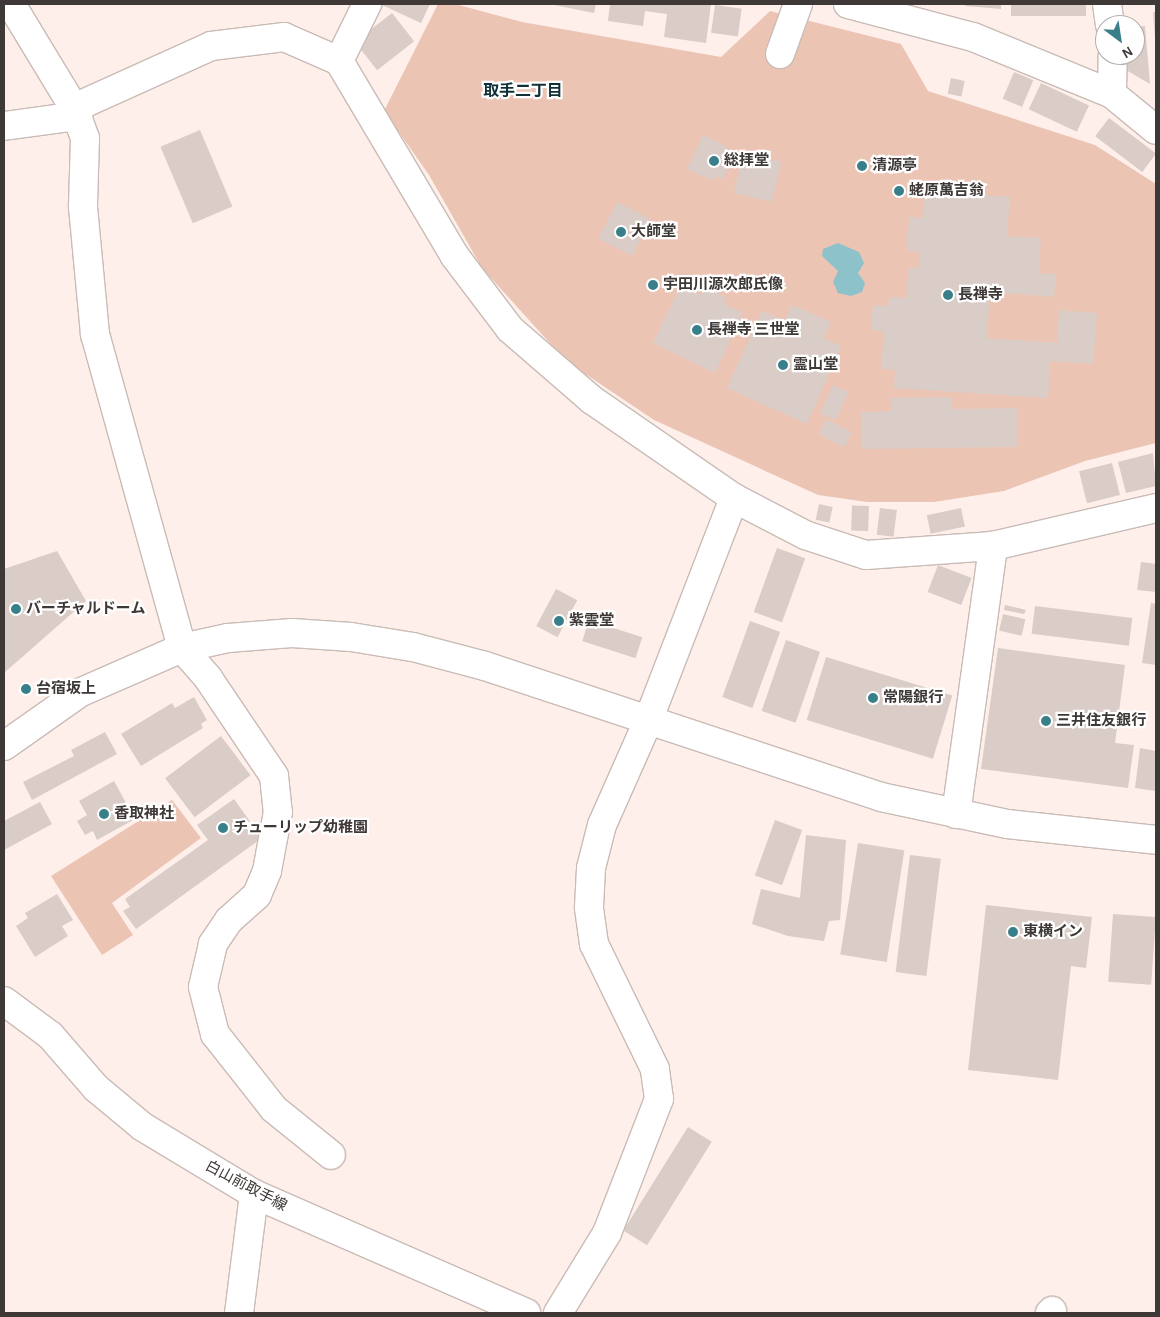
<!DOCTYPE html>
<meta charset="utf-8">
<style>
body{margin:0}
#map{position:relative;width:1160px;height:1317px;overflow:hidden;background:#feefea;font-family:"Alegreya Sans","Noto Sans JP",sans-serif}
div>[style]{position:absolute}
.green>*{inset:0;background:#ecc4b4}
.water>*{inset:0;background:#8dc2cb}
.building>*{inset:0;background:#daccc6;transform-origin:0 0}
.roads{filter:drop-shadow(1px 0 #c9bbb6) drop-shadow(-1px 0 #c9bbb6) drop-shadow(0 1px #c9bbb6) drop-shadow(0 -1px #c9bbb6)}
.minor>*{height:28px;margin:-14px;padding:0 14px;transform-origin:14px;border-radius:14px;background:#fff}
.major>*{height:28px;margin:-14px;padding:0 14px;transform-origin:14px;border-radius:14px;background:#fff}
.dots>*{width:14px;height:14px;translate:-50% -50%;box-sizing:border-box;border:2px solid #fff;border-radius:50%}
span{translate:-50% -50%;white-space:nowrap;text-align:center;line-height:1.15;-webkit-text-stroke:4.5px #fff;paint-order:stroke}
.poi-label{font-size:15px;color:#3e3836;font-weight:700}
.left{translate:0 -50%;text-align:left}
.street-label{font-size:15px;color:#3e3836}
.neighbourhood-label{font-size:16px;color:#0e3036;font-weight:700}
.frame{position:absolute;inset:0;border:5px solid #3e3836;pointer-events:none}
.north{position:absolute;left:1095px;top:15px;width:50px;height:50px;box-sizing:border-box;background:#fff;border:1px solid #b2afaf;border-radius:50%;rotate:149deg;font-size:14px;font-weight:700;line-height:20px;text-align:center;color:#3e3836}
.north::after{content:'';display:block;margin:auto;width:18px;height:22px;background:#387f8a;clip-path:polygon(50% 0,100% 100%,50% 72%,0 100%)}
</style>
<div id="map">
<div class="green">
<div style="clip-path:polygon(438px 4px,455px 4px,522px 22px,721px 57px,770px 11px,901px 44px,928px 91px,1095px 145px,1156px 184px,1156px 443px,1085px 461px,1004px 491px,934px 502px,867px 502px,818px 495px,654px 420px,566px 361px,482px 268px,429px 175px,384px 111px)"></div>
<div style="clip-path:polygon(172px 800px,201px 838px,112px 903px,133px 935px,102px 955px,51px 876px)"></div>
</div>
<div class="water">
<div style="clip-path:polygon(838px 243px,859px 252px,864px 263px,858px 273px,865px 283px,862px 292px,851px 296px,838px 293px,833px 282px,838px 271px,822px 256px,823px 249px)"></div>
</div>
<div class="building">
<div style="clip-path:polygon(380px 4px,430px 4px,421px 23px)"></div>
<div style="clip-path:polygon(549px 4px,596px 4px,594px 13px)"></div>
<div style="clip-path:polygon(610px 4px,711px 4px,706px 43px,664px 37px,667px 14px,645px 11px,643px 26px,608px 21px)"></div>
<div style="clip-path:polygon(965px 4px,1001px 4px,1001px 9px,965px 6px)"></div>
<div style="left:1011px;top:4px;width:75px;height:12px"></div>
<div style="left:715px;top:5px;width:27px;height:28px;rotate:8deg"></div>
<div style="clip-path:polygon(1153px 12px,1156px 12px,1156px 39px,1155px 39px)"></div>
<div style="left:392px;top:13px;width:36px;height:47px;rotate:52deg"></div>
<div style="clip-path:polygon(1145px 26px,1150px 84px,1126px 70px,1125px 55px,1135px 55px,1135px 27px)"></div>
<div style="left:1014px;top:72px;width:21px;height:29px;rotate:23deg"></div>
<div style="left:951px;top:78px;width:14px;height:16px;rotate:12deg"></div>
<div style="left:1041px;top:83px;width:53px;height:29px;rotate:25deg"></div>
<div style="left:1109px;top:118px;width:59px;height:23px;rotate:37deg"></div>
<div style="left:200px;top:130px;width:83px;height:43px;rotate:67deg"></div>
<div style="clip-path:polygon(703px 135px,729px 148px,725px 155px,733px 159px,723px 179px,716px 176px,714px 181px,687px 169px)"></div>
<div style="left:743px;top:153px;width:39px;height:41px;rotate:13deg"></div>
<div style="clip-path:polygon(925px 191px,1010px 197px,1007px 236px,1041px 238px,1039px 273px,1056px 274px,1054px 297px,990px 292px,987px 338px,1057px 343px,1059px 310px,1097px 313px,1093px 364px,1050px 361px,1048px 398px,894px 388px,895px 370px,881px 369px,884px 331px,871px 330px,873px 305px,888px 306px,889px 297px,907px 298px,909px 267px,919px 268px,920px 252px,907px 251px,909px 217px,923px 218px)"></div>
<div style="left:617px;top:202px;width:38px;height:41px;rotate:27deg"></div>
<div style="clip-path:polygon(681px 285px,701px 295px,705px 287px,727px 298px,724px 304px,743px 313px,715px 373px,653px 343px)"></div>
<div style="clip-path:polygon(792px 305px,831px 322px,823px 338px,841px 346px,807px 424px,727px 388px,762px 311px,784px 321px)"></div>
<div style="left:833px;top:385px;width:17px;height:31px;rotate:25deg"></div>
<div style="clip-path:polygon(952px 397px,952px 409px,1017px 408px,1017px 447px,862px 449px,861px 412px,891px 411px,891px 398px)"></div>
<div style="left:826px;top:419px;width:29px;height:17px;rotate:27deg"></div>
<div style="clip-path:polygon(1153px 453px,1156px 486px,1126px 493px,1118px 462px)"></div>
<div style="left:1112px;top:463px;width:33px;height:34px;rotate:76deg"></div>
<div style="left:819px;top:504px;width:14px;height:16px;rotate:12deg"></div>
<div style="left:869px;top:506px;width:25px;height:17px;rotate:92deg"></div>
<div style="left:880px;top:508px;width:17px;height:27px;rotate:7deg"></div>
<div style="left:961px;top:508px;width:19px;height:35px;rotate:78deg"></div>
<div style="left:777px;top:548px;width:30px;height:68px;rotate:20deg"></div>
<div style="clip-path:polygon(57px 551px,86px 601px,4px 673px,4px 569px)"></div>
<div style="clip-path:polygon(1141px 562px,1156px 564px,1156px 592px,1137px 590px)"></div>
<div style="left:938px;top:565px;width:36px;height:29px;rotate:21deg"></div>
<div style="left:556px;top:589px;width:24px;height:42px;rotate:28deg"></div>
<div style="clip-path:polygon(1151px 603px,1156px 604px,1156px 665px,1142px 663px)"></div>
<div style="clip-path:polygon(1005px 605px,1026px 610px,1024px 614px,1004px 610px)"></div>
<div style="left:1035px;top:606px;width:98px;height:28px;rotate:7deg"></div>
<div style="left:1003px;top:614px;width:23px;height:17px;rotate:13deg"></div>
<div style="left:589px;top:620px;width:56px;height:22px;rotate:18deg"></div>
<div style="left:750px;top:621px;width:32px;height:81px;rotate:20deg"></div>
<div style="left:786px;top:640px;width:36px;height:75px;rotate:19deg"></div>
<div style="clip-path:polygon(998px 648px,1125px 665px,1115px 743px,1134px 745px,1128px 788px,981px 769px)"></div>
<div style="left:826px;top:657px;width:132px;height:66px;rotate:17deg"></div>
<div style="clip-path:polygon(194px 697px,207px 720px,201px 724px,203px 728px,141px 766px,121px 734px,172px 703px,175px 708px)"></div>
<div style="clip-path:polygon(105px 732px,117px 754px,32px 800px,23px 782px,74px 756px,71px 750px)"></div>
<div style="left:221px;top:736px;width:49px;height:70px;rotate:53deg"></div>
<div style="clip-path:polygon(1140px 748px,1156px 751px,1156px 791px,1135px 788px)"></div>
<div style="clip-path:polygon(114px 781px,135px 819px,97px 840px,93px 831px,85px 835px,77px 821px,87px 815px,79px 801px)"></div>
<div style="clip-path:polygon(234px 799px,262px 838px,136px 929px,123px 911px,130px 907px,125px 899px,208px 840px,197px 825px)"></div>
<div style="clip-path:polygon(40px 802px,52px 824px,4px 850px,4px 821px)"></div>
<div style="left:775px;top:820px;width:29px;height:59px;rotate:20deg"></div>
<div style="clip-path:polygon(806px 835px,846px 840px,840px 920px,829px 921px,824px 941px,788px 936px,752px 924px,761px 889px,800px 898px)"></div>
<div style="left:858px;top:843px;width:47px;height:113px;rotate:9deg"></div>
<div style="left:910px;top:855px;width:31px;height:118px;rotate:7deg"></div>
<div style="clip-path:polygon(57px 894px,73px 920px,62px 926px,68px 936px,35px 957px,16px 926px,28px 918px,25px 913px)"></div>
<div style="clip-path:polygon(986px 905px,1092px 917px,1086px 968px,1071px 966px,1058px 1080px,968px 1070px)"></div>
<div style="left:1113px;top:914px;width:43px;height:68px;rotate:4deg"></div>
<div style="left:688px;top:1127px;width:28px;height:122px;rotate:32deg"></div>
</div>
<div class="roads">
<div class="minor">
<div style="left:11px;top:4px;width:122px;rotate:58.8deg"></div>
<div style="left:74px;top:108px;width:32px;rotate:70deg"></div>
<div style="left:85px;top:138px;width:69px;rotate:91.7deg"></div>
<div style="left:83px;top:207px;width:128px;rotate:84.6deg"></div>
<div style="left:95px;top:334px;width:326px;rotate:74.5deg"></div>
<div style="left:182px;top:648px;width:40px;rotate:49deg"></div>
<div style="left:208px;top:678px;width:118px;rotate:56deg"></div>
<div style="left:274px;top:776px;width:36px;rotate:84deg"></div>
<div style="left:278px;top:812px;width:60px;rotate:100.6deg"></div>
<div style="left:267px;top:871px;width:26px;rotate:113deg"></div>
<div style="left:257px;top:895px;width:38px;rotate:138deg"></div>
<div style="left:229px;top:920px;width:29px;rotate:124deg"></div>
<div style="left:213px;top:944px;width:44px;rotate:103.1deg"></div>
<div style="left:203px;top:987px;width:49px;rotate:75.7deg"></div>
<div style="left:215px;top:1034px;width:95px;rotate:51.8deg"></div>
<div style="left:274px;top:1109px;width:73px;rotate:38.9deg"></div>
<div style="left:848px;top:4px;width:129px;rotate:14.8deg"></div>
<div style="left:973px;top:37px;width:150px;rotate:22.3deg"></div>
<div style="left:1112px;top:94px;width:57px;rotate:39.3deg"></div>
<div style="left:1107px;top:4px;width:21px;rotate:82deg"></div>
<div style="left:780px;top:54px;width:53px;rotate:-70.2deg"></div>
<div style="left:339px;top:61px;width:64px;rotate:-63.8deg"></div>
<div style="left:1112px;top:94px;width:39px;rotate:-89deg"></div>
<div style="left:74px;top:108px;width:150px;rotate:-24.3deg"></div>
<div style="left:211px;top:46px;width:74px;rotate:-7deg"></div>
<div style="left:284px;top:37px;width:60px;rotate:23.6deg"></div>
<div style="left:339px;top:61px;width:226px;rotate:59.3deg"></div>
<div style="left:454px;top:255px;width:93px;rotate:52.9deg"></div>
<div style="left:510px;top:329px;width:108px;rotate:40.9deg"></div>
<div style="left:592px;top:400px;width:173px;rotate:34.6deg"></div>
<div style="left:734px;top:498px;width:80px;rotate:27.5deg"></div>
<div style="left:805px;top:535px;width:64px;rotate:18.2deg"></div>
<div style="left:866px;top:555px;width:127px;rotate:-4.1deg"></div>
<div style="left:993px;top:546px;width:167px;rotate:-13.1deg"></div>
<div style="left:4px;top:126px;width:75px;rotate:-7.7deg"></div>
<div style="left:4px;top:746px;width:92px;rotate:-35.2deg"></div>
<div style="left:79px;top:693px;width:112px;rotate:-23.6deg"></div>
<div style="left:182px;top:648px;width:47px;rotate:-12.3deg"></div>
<div style="left:228px;top:638px;width:64px;rotate:-4.5deg"></div>
<div style="left:292px;top:633px;width:59px;rotate:3.9deg"></div>
<div style="left:351px;top:637px;width:63px;rotate:9.2deg"></div>
<div style="left:413px;top:647px;width:74px;rotate:14.8deg"></div>
<div style="left:485px;top:666px;width:417px;rotate:18.3deg"></div>
<div style="left:881px;top:797px;width:129px;rotate:12.1deg"></div>
<div style="left:1007px;top:824px;width:150px;rotate:6.1deg"></div>
<div style="left:956px;top:814px;width:271px;rotate:-82.1deg"></div>
<div style="left:239px;top:1313px;width:120px;rotate:-82.8deg"></div>
<div style="left:558px;top:1313px;width:94px;rotate:-58.5deg"></div>
<div style="left:607px;top:1233px;width:144px;rotate:-68.8deg"></div>
<div style="left:659px;top:1099px;width:30px;rotate:-98deg"></div>
<div style="left:655px;top:1069px;width:139px;rotate:-116deg"></div>
<div style="left:594px;top:944px;width:37px;rotate:-98deg"></div>
<div style="left:589px;top:907px;width:39px;rotate:-87deg"></div>
<div style="left:591px;top:868px;width:44px;rotate:-75.7deg"></div>
<div style="left:602px;top:825px;width:114px;rotate:-66.1deg"></div>
<div style="left:648px;top:721px;width:239px;rotate:-68.9deg"></div>
<div style="left:1050px;top:1313px;width:3px;rotate:-45deg"></div>
</div>
<div class="major">
<div style="left:4px;top:1001px;width:57px;rotate:36.5deg"></div>
<div style="left:50px;top:1035px;width:70px;rotate:49deg"></div>
<div style="left:96px;top:1088px;width:61px;rotate:39.7deg"></div>
<div style="left:143px;top:1127px;width:130px;rotate:31.1deg"></div>
<div style="left:254px;top:1194px;width:297px;rotate:23.6deg"></div>
</div>
</div>
<div class="dots">
<div style="left:714px;top:161px;background:#387f8a"></div>
<div style="left:862px;top:166px;background:#387f8a"></div>
<div style="left:899px;top:191px;background:#387f8a"></div>
<div style="left:621px;top:232px;background:#387f8a"></div>
<div style="left:653px;top:285px;background:#387f8a"></div>
<div style="left:948px;top:295px;background:#387f8a"></div>
<div style="left:697px;top:330px;background:#387f8a"></div>
<div style="left:783px;top:365px;background:#387f8a"></div>
<div style="left:16px;top:609px;background:#387f8a"></div>
<div style="left:559px;top:621px;background:#387f8a"></div>
<div style="left:26px;top:689px;background:#387f8a"></div>
<div style="left:873px;top:698px;background:#387f8a"></div>
<div style="left:1046px;top:721px;background:#387f8a"></div>
<div style="left:104px;top:814px;background:#387f8a"></div>
<div style="left:223px;top:828px;background:#387f8a"></div>
<div style="left:1013px;top:932px;background:#387f8a"></div>
</div>
<div class="poi-label">
<span class="left" style="left:724px;top:161px">総拝堂</span>
<span class="left" style="left:872px;top:166px">清源亭</span>
<span class="left" style="left:909px;top:191px">蛯原萬吉翁</span>
<span class="left" style="left:631px;top:232px">大師堂</span>
<span class="left" style="left:663px;top:285px">宇田川源次郎氏像</span>
<span class="left" style="left:958px;top:295px">長禅寺</span>
<span class="left" style="left:707px;top:330px">長禅寺 三世堂</span>
<span class="left" style="left:793px;top:365px">霊山堂</span>
<span class="left" style="left:26px;top:609px">バーチャルドーム</span>
<span class="left" style="left:569px;top:621px">紫雲堂</span>
<span class="left" style="left:36px;top:689px">台宿坂上</span>
<span class="left" style="left:883px;top:698px">常陽銀行</span>
<span class="left" style="left:1056px;top:721px">三井住友銀行</span>
<span class="left" style="left:114px;top:814px">香取神社</span>
<span class="left" style="left:233px;top:828px">チューリップ幼稚園</span>
<span class="left" style="left:1023px;top:932px">東横イン</span>
</div>
<div class="street-label">
<span style="left:246px;top:1186px;rotate:28deg">白山前取手線</span>
</div>
<div class="neighbourhood-label">
<span style="left:523px;top:91px">取手二丁目</span>
</div>
<div class="frame"></div>
<div class="north">N</div>
</div>
